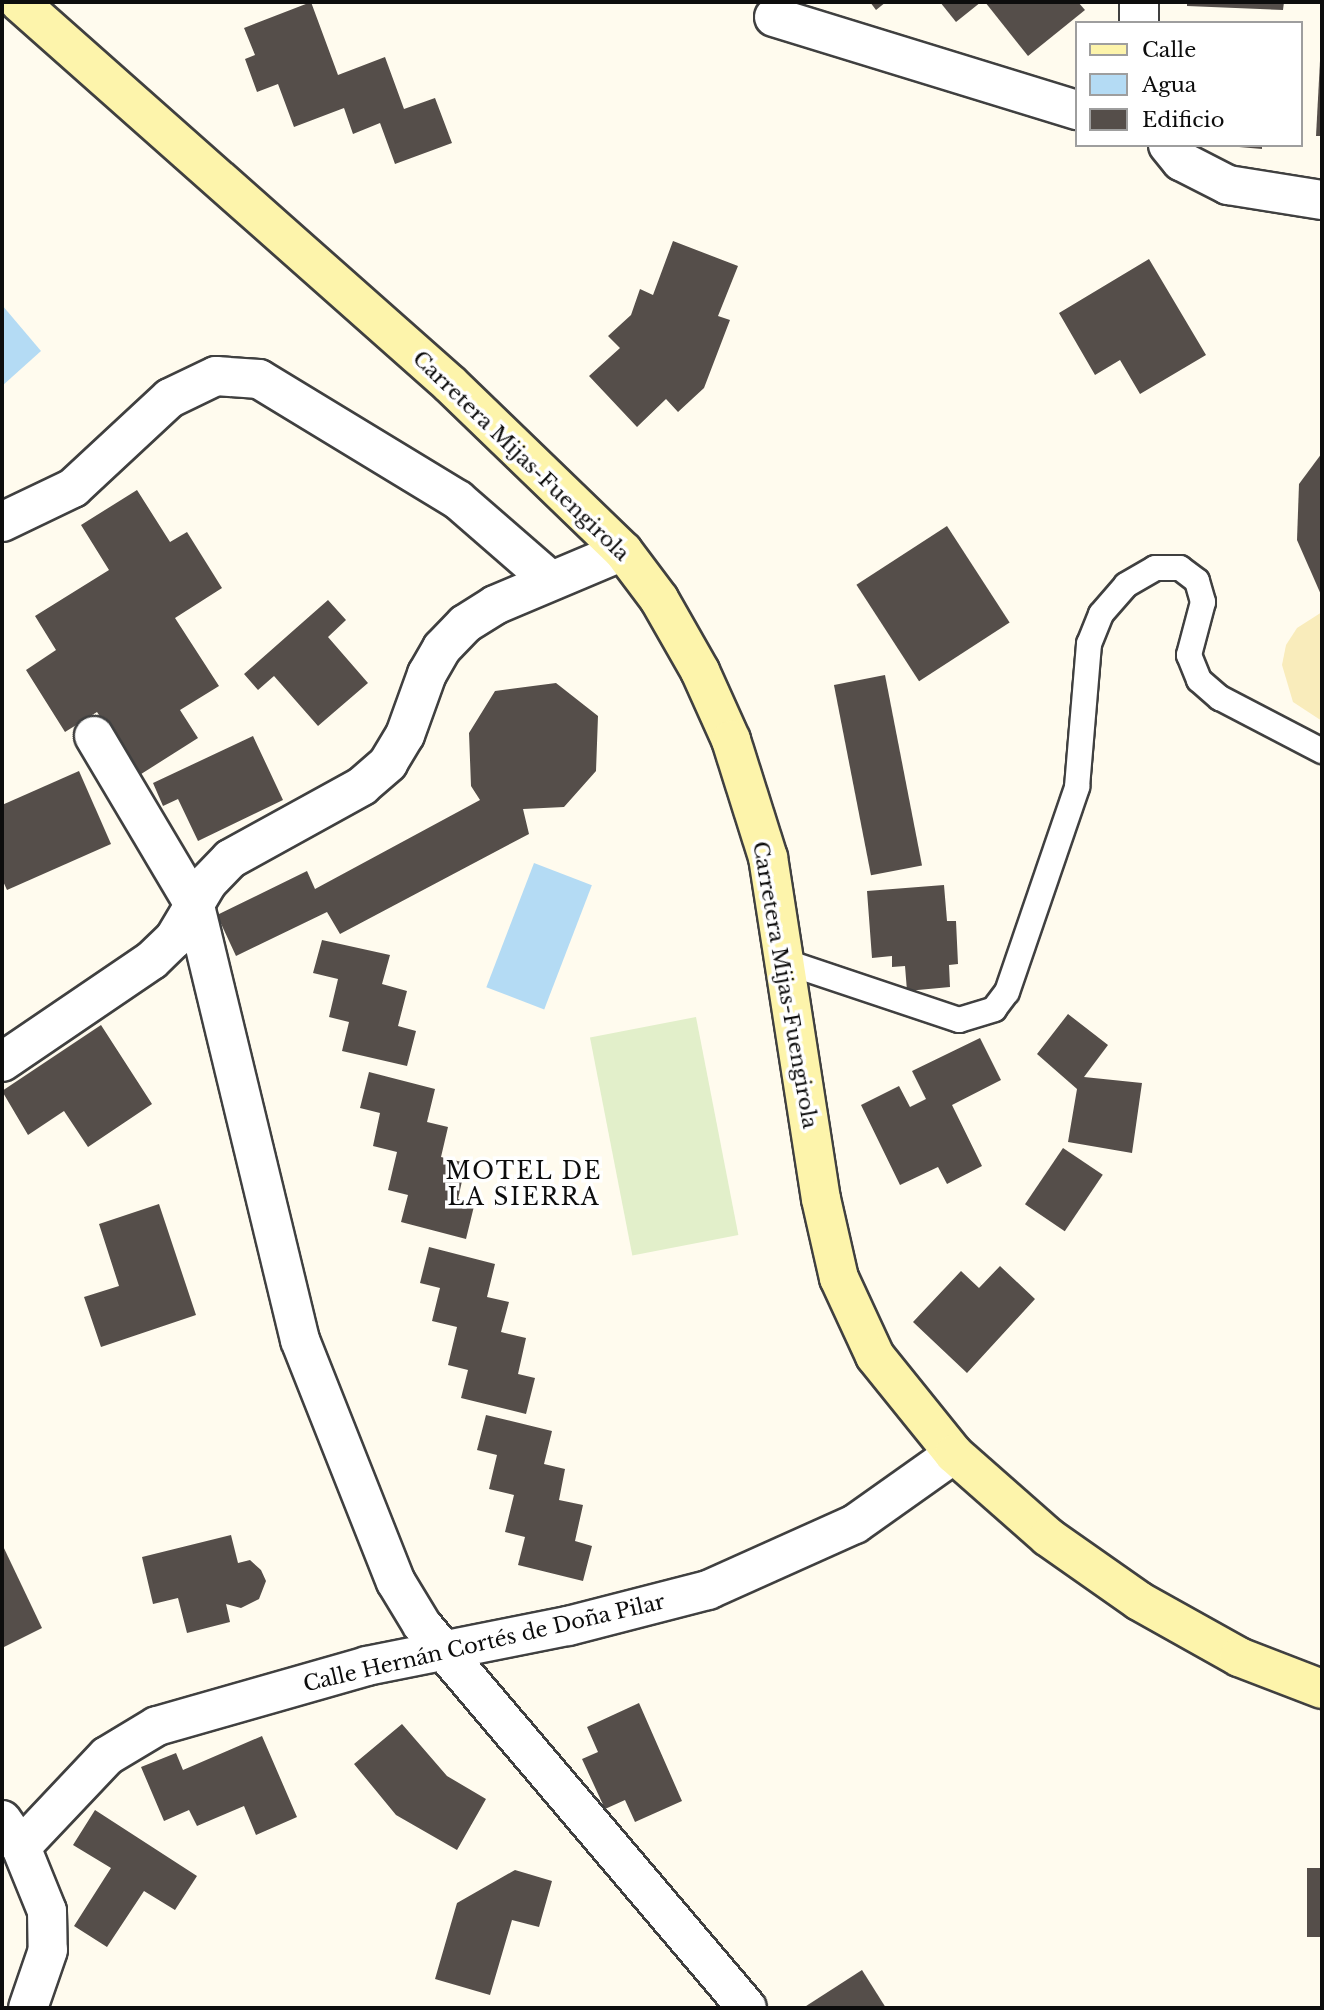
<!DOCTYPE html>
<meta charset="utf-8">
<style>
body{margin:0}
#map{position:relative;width:1324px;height:2010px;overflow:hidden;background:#fffbee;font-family:"Libre Baskerville",serif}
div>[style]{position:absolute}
.sand>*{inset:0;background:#f9ecbb}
.pitch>*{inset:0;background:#e2efca;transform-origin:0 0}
.water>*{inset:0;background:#b4dbf4;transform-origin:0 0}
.building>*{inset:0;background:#554e4a;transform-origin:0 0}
.roads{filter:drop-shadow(2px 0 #404040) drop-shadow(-2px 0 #404040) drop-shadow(0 2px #404040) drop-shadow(0 -2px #404040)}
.lane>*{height:24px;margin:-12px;padding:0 12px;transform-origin:12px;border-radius:12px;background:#fff}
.street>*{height:38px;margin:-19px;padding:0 19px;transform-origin:19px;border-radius:19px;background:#fff}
.secondary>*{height:38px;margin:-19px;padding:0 19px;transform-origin:19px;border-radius:19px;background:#fdf4ab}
span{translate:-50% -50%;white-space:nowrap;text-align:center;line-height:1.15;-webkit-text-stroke:7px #fff;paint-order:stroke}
.street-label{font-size:21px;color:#0d0d0d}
.neighbourhood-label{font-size:23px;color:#0d0d0d;letter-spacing:2px}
.frame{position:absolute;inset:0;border:4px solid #0d0d0d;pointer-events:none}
.legend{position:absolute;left:1075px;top:21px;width:228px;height:126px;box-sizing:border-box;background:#fff;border:2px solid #9e9e9e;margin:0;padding:9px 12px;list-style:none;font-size:21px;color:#0d0d0d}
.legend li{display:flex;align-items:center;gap:14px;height:35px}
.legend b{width:35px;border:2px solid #9e9e9e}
</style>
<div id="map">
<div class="sand">
<div style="clip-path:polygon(1322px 612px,1322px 721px,1293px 702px,1282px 665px,1286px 645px,1297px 628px)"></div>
</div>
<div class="pitch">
<div style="left:696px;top:1017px;width:222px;height:108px;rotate:79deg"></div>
</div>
<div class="water">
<div style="clip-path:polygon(2px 305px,41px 351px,2px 386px)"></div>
<div style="left:534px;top:863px;width:62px;height:133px;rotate:21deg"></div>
</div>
<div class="building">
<div style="clip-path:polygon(311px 2px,338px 75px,385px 57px,404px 109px,435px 98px,452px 143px,395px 164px,380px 123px,353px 134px,344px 108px,294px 127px,278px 84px,257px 92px,245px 59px,255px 55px,244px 28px)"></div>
<div style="clip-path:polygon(870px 2px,886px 2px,876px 10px)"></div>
<div style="clip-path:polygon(940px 2px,981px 2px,956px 22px)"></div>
<div style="clip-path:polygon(985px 2px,1078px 2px,1085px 10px,1028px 56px)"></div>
<div style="clip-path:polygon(1187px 2px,1284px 2px,1283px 10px,1187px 6px)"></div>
<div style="clip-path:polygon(1320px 61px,1322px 61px,1322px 136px,1316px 136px)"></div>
<div style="clip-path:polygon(1239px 145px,1262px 145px,1262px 149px,1239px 147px)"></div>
<div style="clip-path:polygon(673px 241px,738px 266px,718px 316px,730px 320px,704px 388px,678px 412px,666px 399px,637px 427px,589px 376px,620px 348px,608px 336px,631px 315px,640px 289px,653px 295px)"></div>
<div style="clip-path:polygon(1149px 259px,1206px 355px,1140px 394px,1120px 360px,1095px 375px,1059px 313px)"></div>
<div style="clip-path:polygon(1322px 453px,1322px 597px,1297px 540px,1299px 484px)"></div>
<div style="clip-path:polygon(137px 490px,170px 542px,187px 532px,222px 588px,175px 618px,219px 686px,180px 710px,198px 738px,138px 776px,97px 712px,65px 732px,26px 670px,56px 650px,35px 616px,109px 570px,81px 525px)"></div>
<div style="left:947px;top:526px;width:115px;height:108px;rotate:57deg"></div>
<div style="clip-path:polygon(328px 600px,346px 620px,328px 637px,368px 683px,318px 726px,274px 676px,258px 690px,244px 674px)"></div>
<div style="left:885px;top:675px;width:194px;height:52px;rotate:79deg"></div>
<div style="clip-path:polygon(556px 683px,598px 716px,596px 771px,564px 807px,523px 809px,529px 834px,340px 934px,327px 912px,236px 956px,217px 915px,307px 871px,315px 889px,480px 800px,471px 786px,469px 733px,495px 691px)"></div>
<div style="clip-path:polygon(253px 736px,283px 800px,198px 841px,178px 799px,163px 806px,153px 783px)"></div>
<div style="clip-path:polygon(79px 771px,111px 844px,7px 890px,2px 879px,2px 805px)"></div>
<div style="clip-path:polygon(944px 885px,947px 921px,956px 921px,958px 964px,949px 965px,950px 987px,907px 991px,905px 966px,892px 967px,892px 956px,872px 958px,867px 891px)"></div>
<div style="clip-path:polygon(322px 940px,390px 955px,382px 984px,407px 991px,398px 1026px,416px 1031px,407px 1066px,342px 1051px,349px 1022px,329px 1017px,338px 979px,313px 973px)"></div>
<div style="clip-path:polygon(1068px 1014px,1108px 1045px,1084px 1077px,1142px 1083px,1132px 1153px,1068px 1142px,1077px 1089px,1037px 1054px)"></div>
<div style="clip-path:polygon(101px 1025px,152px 1104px,88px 1147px,64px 1111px,28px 1135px,2px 1091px)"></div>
<div style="clip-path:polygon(980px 1038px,1001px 1080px,952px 1105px,982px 1166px,947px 1184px,938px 1167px,900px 1185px,861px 1105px,899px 1086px,910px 1107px,926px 1099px,912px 1071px)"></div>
<div style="clip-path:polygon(369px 1072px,435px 1089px,427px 1122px,448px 1127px,441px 1157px,466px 1163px,458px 1199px,475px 1202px,466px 1239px,401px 1222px,408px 1195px,388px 1190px,397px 1152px,373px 1146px,380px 1113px,360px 1108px)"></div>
<div style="left:1063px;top:1148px;width:48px;height:68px;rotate:34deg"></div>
<div style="clip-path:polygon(159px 1204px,196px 1315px,101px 1347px,84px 1297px,119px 1286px,99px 1224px)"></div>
<div style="clip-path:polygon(429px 1247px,495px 1264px,487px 1297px,509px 1302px,501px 1332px,526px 1338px,518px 1374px,535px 1378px,526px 1414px,461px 1398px,468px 1370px,448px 1365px,457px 1327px,432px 1321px,440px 1288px,420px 1283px)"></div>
<div style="clip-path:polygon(1000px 1266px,1035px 1299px,967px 1373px,913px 1322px,961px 1271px,979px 1288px)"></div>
<div style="clip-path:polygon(486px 1415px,552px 1431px,544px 1464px,565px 1469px,559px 1500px,583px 1505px,575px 1541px,592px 1546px,583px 1581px,518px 1565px,525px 1537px,505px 1532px,514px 1495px,489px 1489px,497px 1455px,477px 1450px)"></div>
<div style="clip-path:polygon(231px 1535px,238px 1563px,250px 1560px,261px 1570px,266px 1581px,259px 1599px,241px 1608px,226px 1604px,230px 1622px,187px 1633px,178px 1598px,153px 1604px,142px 1557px)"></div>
<div style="clip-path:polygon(2px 1544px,42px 1628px,2px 1648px)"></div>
<div style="clip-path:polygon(639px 1703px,682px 1801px,635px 1822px,625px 1800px,605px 1809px,582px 1759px,598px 1752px,587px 1727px)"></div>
<div style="clip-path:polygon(402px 1724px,447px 1776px,486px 1799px,457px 1850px,396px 1815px,354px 1764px)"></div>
<div style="clip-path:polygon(262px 1736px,297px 1817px,256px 1835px,244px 1806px,197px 1826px,189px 1810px,164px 1821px,141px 1767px,176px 1753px,183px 1770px)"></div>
<div style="clip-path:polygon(95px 1810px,197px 1876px,175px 1910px,144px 1891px,107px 1947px,74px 1926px,111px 1868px,73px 1845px)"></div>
<div style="left:1307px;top:1868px;width:15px;height:69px"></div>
<div style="clip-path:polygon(515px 1870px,552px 1881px,539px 1927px,512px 1920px,490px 1995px,435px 1979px,457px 1903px)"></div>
<div style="clip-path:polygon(862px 1970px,886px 2008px,803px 2008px)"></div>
</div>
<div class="roads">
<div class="lane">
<div style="left:783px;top:961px;width:186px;rotate:18.5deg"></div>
<div style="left:959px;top:1020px;width:37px;rotate:-17deg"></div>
<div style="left:994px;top:1009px;width:21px;rotate:-53deg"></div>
<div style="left:1007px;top:992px;width:217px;rotate:-71.1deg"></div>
<div style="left:1077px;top:787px;width:144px;rotate:-85.2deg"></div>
<div style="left:1089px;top:644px;width:32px;rotate:-68deg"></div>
<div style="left:1101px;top:614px;width:38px;rotate:-49deg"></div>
<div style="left:1126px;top:585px;width:34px;rotate:-30deg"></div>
<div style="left:1155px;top:568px;width:25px"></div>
<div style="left:1180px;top:568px;width:21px;rotate:37deg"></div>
<div style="left:1197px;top:581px;width:22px;rotate:74deg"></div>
<div style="left:1203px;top:602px;width:55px;rotate:104.8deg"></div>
<div style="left:1189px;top:655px;width:27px;rotate:68deg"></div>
<div style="left:1199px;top:680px;width:28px;rotate:41deg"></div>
<div style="left:1220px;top:698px;width:115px;rotate:27.5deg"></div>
</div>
<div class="street">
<div style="left:774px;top:17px;width:317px;rotate:17.1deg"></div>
<div style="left:1139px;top:23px;width:21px;rotate:-90deg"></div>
<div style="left:1168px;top:145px;width:21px;rotate:51deg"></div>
<div style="left:1181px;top:161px;width:53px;rotate:27.1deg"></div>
<div style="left:1228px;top:185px;width:95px;rotate:9.1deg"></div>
<div style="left:2px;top:522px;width:79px;rotate:-25.6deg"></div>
<div style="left:73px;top:488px;width:132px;rotate:-42.9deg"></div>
<div style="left:170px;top:398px;width:51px;rotate:-25.6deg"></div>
<div style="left:216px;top:376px;width:43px;rotate:4deg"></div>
<div style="left:259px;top:379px;width:233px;rotate:31.3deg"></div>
<div style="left:458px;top:500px;width:122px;rotate:41deg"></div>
<div style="left:94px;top:736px;width:198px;rotate:59.3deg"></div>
<div style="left:195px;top:906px;width:447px;rotate:76.4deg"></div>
<div style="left:300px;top:1340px;width:260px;rotate:68.4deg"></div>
<div style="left:396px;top:1582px;width:50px;rotate:58.8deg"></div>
<div style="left:422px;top:1625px;width:502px;rotate:49.68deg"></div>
<div style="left:2px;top:1062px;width:181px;rotate:-34.2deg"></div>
<div style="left:152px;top:960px;width:30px;rotate:-44deg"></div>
<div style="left:174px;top:939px;width:66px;rotate:-59.2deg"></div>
<div style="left:208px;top:882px;width:32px;rotate:-46deg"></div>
<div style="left:230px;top:859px;width:151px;rotate:-28.9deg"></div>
<div style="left:362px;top:786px;width:35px;rotate:-41deg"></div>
<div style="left:388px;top:763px;width:33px;rotate:-59deg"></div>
<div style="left:405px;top:735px;width:65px;rotate:-70.2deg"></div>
<div style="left:427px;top:674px;width:30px;rotate:-60deg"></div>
<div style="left:442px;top:648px;width:33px;rotate:-46deg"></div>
<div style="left:465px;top:624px;width:36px;rotate:-32deg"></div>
<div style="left:495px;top:605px;width:139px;rotate:-22.9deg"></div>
<div style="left:2px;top:1820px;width:33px;rotate:55deg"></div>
<div style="left:21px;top:1847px;width:125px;rotate:-46.6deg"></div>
<div style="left:107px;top:1756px;width:58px;rotate:-31deg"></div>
<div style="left:157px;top:1726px;width:218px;rotate:-15.9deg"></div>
<div style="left:367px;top:1666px;width:205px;rotate:-11.3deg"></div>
<div style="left:568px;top:1626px;width:145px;rotate:-14.4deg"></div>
<div style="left:708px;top:1590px;width:161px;rotate:-24.2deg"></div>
<div style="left:855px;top:1524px;width:121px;rotate:-35.3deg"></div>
<div style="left:21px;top:1847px;width:69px;rotate:67.9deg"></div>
<div style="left:47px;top:1911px;width:39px;rotate:89deg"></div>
<div style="left:48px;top:1950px;width:61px;rotate:109deg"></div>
</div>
<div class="secondary">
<div style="left:19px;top:2px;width:576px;rotate:41.55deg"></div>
<div style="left:450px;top:384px;width:240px;rotate:44deg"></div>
<div style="left:623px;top:551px;width:60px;rotate:53.1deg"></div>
<div style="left:659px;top:599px;width:83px;rotate:60.3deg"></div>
<div style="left:700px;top:671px;width:76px;rotate:65.8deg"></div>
<div style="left:731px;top:740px;width:123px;rotate:72.5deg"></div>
<div style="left:768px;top:857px;width:346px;rotate:81.2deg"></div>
<div style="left:821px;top:1199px;width:81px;rotate:77.2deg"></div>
<div style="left:839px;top:1278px;width:86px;rotate:65.2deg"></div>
<div style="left:875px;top:1356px;width:126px;rotate:51.1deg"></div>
<div style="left:954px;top:1454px;width:125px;rotate:41.4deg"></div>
<div style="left:1048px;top:1537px;width:111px;rotate:35.1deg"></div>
<div style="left:1139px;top:1601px;width:115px;rotate:29.2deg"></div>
<div style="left:1239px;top:1657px;width:89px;rotate:21.1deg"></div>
</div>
</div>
<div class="street-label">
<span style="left:521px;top:456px;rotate:44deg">Carretera Mijas-Fuengirola</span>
<span style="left:785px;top:985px;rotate:80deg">Carretera Mijas-Fuengirola</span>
<span style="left:484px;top:1643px;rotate:-13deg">Calle Hernán Cortés de Doña Pilar</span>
</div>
<div class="neighbourhood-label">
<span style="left:524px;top:1184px">MOTEL DE<br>LA SIERRA</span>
</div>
<div class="frame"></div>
<ul class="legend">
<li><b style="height:9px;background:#fdf4ab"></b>Calle</li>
<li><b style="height:19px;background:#b4dbf4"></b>Agua</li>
<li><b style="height:19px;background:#554e4a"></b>Edificio</li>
</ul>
</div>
